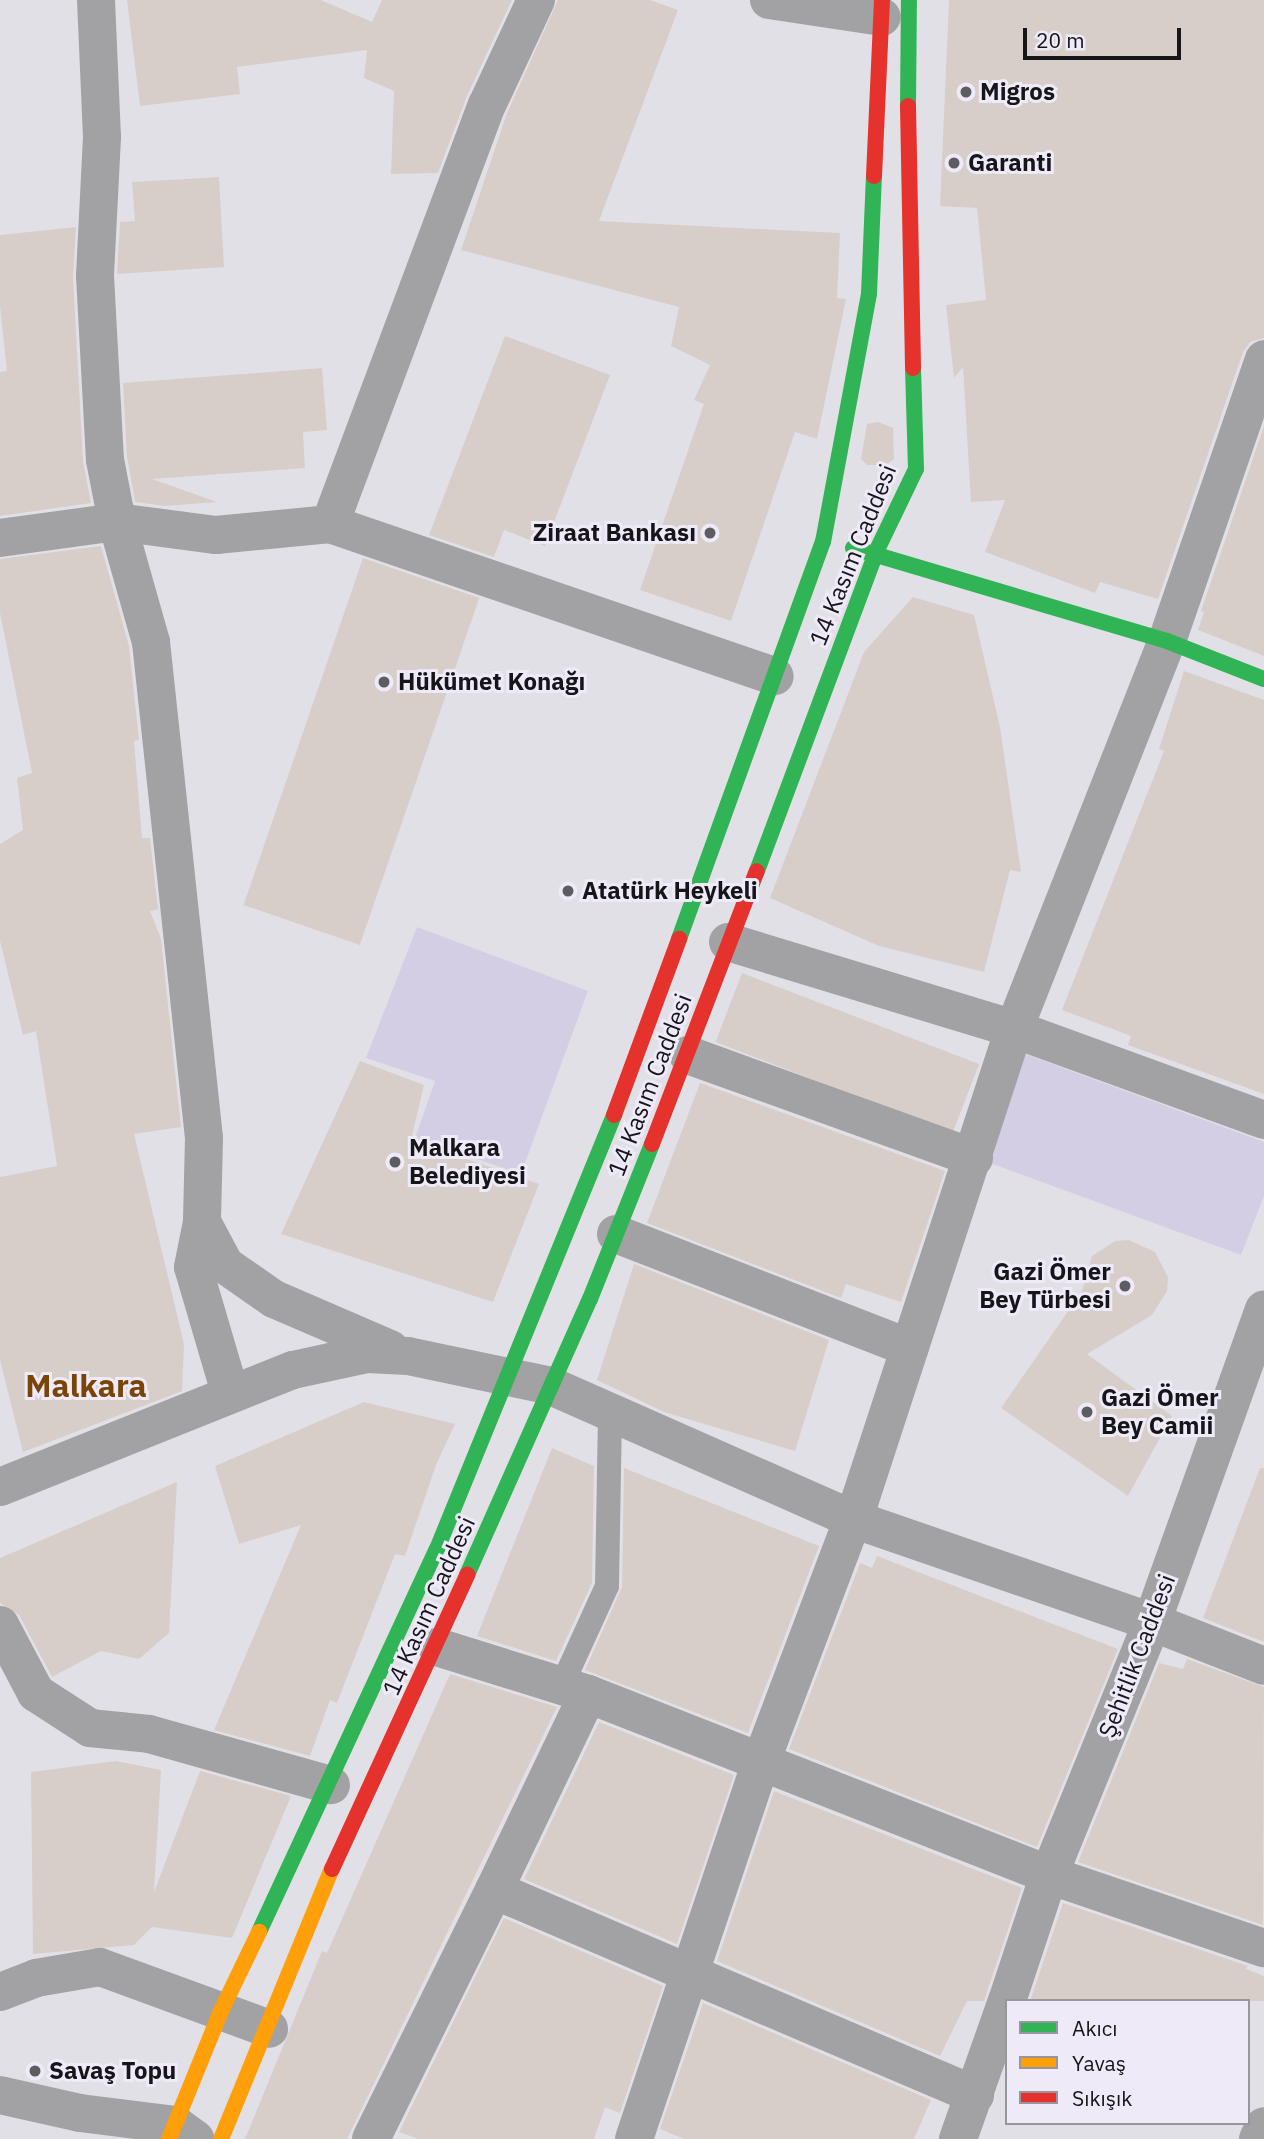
<!DOCTYPE html>
<meta charset="utf-8">
<style>
body{margin:0}
#map{position:relative;width:1264px;height:2139px;overflow:hidden;background:#e2e0e7;font-family:"IBM Plex Sans",sans-serif}
div>[style]{position:absolute}
.green>*{inset:0;background:#d4cee4}
.building>*{inset:0;background:#d7ceca;transform-origin:0 0}
.lane>*{height:24px;margin:-12px;padding:0 12px;transform-origin:12px;border-radius:12px;background:#a2a2a5}
.street>*{height:38px;margin:-19px;padding:0 19px;transform-origin:19px;border-radius:19px;background:#a2a2a5}
.fast>*{height:16px;margin:-8px;padding:0 8px;transform-origin:8px;border-radius:8px;background:#30b455}
.slow>*{height:16px;margin:-8px;padding:0 8px;transform-origin:8px;border-radius:8px;background:#ff9f0a}
.jam>*{height:16px;margin:-8px;padding:0 8px;transform-origin:8px;border-radius:8px;background:#e5322d}
.dots>*{width:19px;height:19px;translate:-50% -50%;box-sizing:border-box;border:4px solid #eeeaf8;border-radius:50%}
span{translate:-50% -50%;white-space:nowrap;text-align:center;line-height:1.15;-webkit-text-stroke:6px #eeeaf8;paint-order:stroke}
.poi-label{font-size:24px;color:#161519;font-weight:700}
.left{translate:0 -50%;text-align:left}
.right{translate:-100% -50%;text-align:right}
.street-label{font-size:24px;color:#161519}
.district-label{font-size:32px;color:#7a4406;font-weight:700}
.legend{position:absolute;left:1005px;top:1999px;width:245px;height:126px;box-sizing:border-box;background:#eeeaf8;border:2px solid #98959f;margin:0;padding:9px 12px;list-style:none;font-size:21px;color:#161519}
.legend li{display:flex;align-items:center;gap:14px;height:35px}
.legend b{width:35px;border:2px solid #98959f}
.scale{position:absolute;left:1023px;top:28px;width:158px;height:32px;box-sizing:border-box;border:4px solid #161519;border-top:0;padding-left:9px;font-size:21px;line-height:24px;white-space:nowrap;color:#161519;-webkit-text-stroke:5px #eeeaf8;paint-order:stroke}
</style>
<div id="map">
<div class="green">
<div style="clip-path:polygon(417px 927px,588px 991px,521px 1174px,415px 1138px,435px 1081px,366px 1058px)"></div>
<div style="clip-path:polygon(1017px 1051px,1264px 1142px,1264px 1196px,1241px 1255px,979px 1159px)"></div>
</div>
<div class="building">
<div style="clip-path:polygon(127px 0,321px 0,372px 22px,382px 0,512px 0,467px 96px,438px 173px,391px 174px,394px 91px,364px 78px,367px 50px,237px 67px,240px 94px,140px 106px)"></div>
<div style="clip-path:polygon(558px 0,650px 0,678px 10px,599px 221px,840px 233px,837px 298px,846px 299px,817px 439px,795px 432px,731px 621px,640px 590px,704px 404px,694px 400px,710px 365px,671px 346px,679px 307px,461px 250px,507px 113px)"></div>
<div style="clip-path:polygon(949px 0,1264px 0,1264px 338px,1250px 342px,1243px 352px,1158px 599px,1100px 582px,1095px 593px,985px 552px,1005px 500px,971px 502px,963px 367px,954px 378px,946px 305px,986px 300px,977px 208px,940px 206px)"></div>
<div style="clip-path:polygon(219px 177px,224px 267px,117px 274px,120px 222px,135px 221px,132px 182px)"></div>
<div style="clip-path:polygon(76px 227px,73px 277px,83px 461px,91px 503px,0 516px,0 372px,7px 371px,0 306px,0 235px)"></div>
<div style="clip-path:polygon(505px 336px,610px 375px,545px 546px,504px 530px,494px 557px,429px 535px)"></div>
<div style="clip-path:polygon(322px 368px,327px 430px,303px 432px,305px 468px,152px 479px,217px 502px,165px 506px,135px 502px,127px 457px,123px 383px)"></div>
<div style="clip-path:polygon(878px 422px,893px 428px,894px 459px,886px 465px,867px 465px,861px 459px,867px 424px)"></div>
<div style="clip-path:polygon(1264px 426px,1264px 656px,1198px 630px,1204px 612px,1201px 611px)"></div>
<div style="clip-path:polygon(101px 546px,129px 646px,139px 740px,134px 741px,142px 838px,150px 838px,158px 909px,150px 911px,161px 939px,181px 1127px,134px 1134px,184px 1344px,182px 1391px,23px 1452px,0 1360px,0 1177px,57px 1166px,36px 1031px,23px 1035px,0 941px,0 844px,23px 830px,17px 778px,32px 773px,0 613px,0 559px)"></div>
<div style="left:363px;top:558px;width:123px;height:367px;rotate:19deg"></div>
<div style="clip-path:polygon(913px 597px,974px 615px,1000px 727px,1021px 872px,1010px 870px,984px 972px,879px 946px,770px 898px,864px 652px)"></div>
<div style="clip-path:polygon(1184px 671px,1264px 700px,1264px 1094px,1128px 1045px,1131px 1036px,1062px 1010px,1164px 751px,1159px 749px)"></div>
<div style="left:742px;top:973px;width:254px;height:74px;rotate:21deg"></div>
<div style="clip-path:polygon(360px 1061px,424px 1085px,411px 1140px,539px 1184px,493px 1302px,281px 1234px)"></div>
<div style="clip-path:polygon(700px 1083px,945px 1171px,901px 1302px,846px 1284px,841px 1298px,647px 1223px)"></div>
<div style="clip-path:polygon(1129px 1240px,1155px 1252px,1168px 1277px,1167px 1291px,1152px 1315px,1087px 1354px,1172px 1416px,1128px 1496px,1001px 1408px,1082px 1291px,1092px 1256px,1115px 1241px)"></div>
<div style="clip-path:polygon(634px 1264px,829px 1340px,795px 1451px,664px 1412px,597px 1380px)"></div>
<div style="clip-path:polygon(364px 1402px,455px 1424px,436px 1465px,405px 1556px,395px 1554px,337px 1703px,330px 1700px,310px 1756px,214px 1730px,301px 1525px,239px 1544px,215px 1466px)"></div>
<div style="clip-path:polygon(552px 1448px,594px 1466px,592px 1583px,556px 1661px,477px 1636px)"></div>
<div style="clip-path:polygon(624px 1468px,819px 1546px,748px 1733px,585px 1670px,622px 1587px)"></div>
<div style="clip-path:polygon(1260px 1468px,1264px 1468px,1264px 1642px,1203px 1618px)"></div>
<div style="clip-path:polygon(177px 1482px,169px 1633px,139px 1659px,101px 1651px,52px 1677px,19px 1615px,0 1603px,0 1558px)"></div>
<div style="clip-path:polygon(877px 1556px,1118px 1649px,1037px 1847px,789px 1749px,860px 1563px,872px 1568px)"></div>
<div style="clip-path:polygon(1187px 1659px,1264px 1687px,1263px 1925px,1078px 1862px,1159px 1663px,1183px 1669px)"></div>
<div style="clip-path:polygon(450px 1674px,557px 1707px,347px 2139px,245px 2139px,322px 1951px,327px 1953px)"></div>
<div style="clip-path:polygon(599px 1722px,734px 1775px,677px 1944px,524px 1879px)"></div>
<div style="clip-path:polygon(116px 1761px,161px 1770px,154px 1892px,200px 1771px,291px 1796px,232px 1938px,152px 1927px,134px 1945px,33px 1954px,31px 1772px)"></div>
<div style="clip-path:polygon(774px 1791px,1022px 1888px,984px 2001px,967px 2001px,940px 2056px,717px 1961px)"></div>
<div style="clip-path:polygon(1063px 1903px,1248px 1966px,1246px 1969px,1264px 1976px,1264px 2001px,1030px 2001px)"></div>
<div style="clip-path:polygon(504px 1918px,663px 1986px,620px 2113px,605px 2107px,594px 2139px,419px 2139px,399px 2132px)"></div>
<div style="clip-path:polygon(703px 2003px,931px 2100px,914px 2139px,684px 2139px,660px 2129px)"></div>
</div>
<div class="lane">
<div style="left:561px;top:1687px;width:111px;rotate:-65.5deg"></div>
<div style="left:607px;top:1586px;width:174px;rotate:-89deg"></div>
</div>
<div class="street">
<div style="left:96px;top:0;width:137px;rotate:87.5deg"></div>
<div style="left:102px;top:137px;width:139px;rotate:92.9deg"></div>
<div style="left:95px;top:276px;width:184px;rotate:86.9deg"></div>
<div style="left:105px;top:460px;width:63px;rotate:79deg"></div>
<div style="left:117px;top:522px;width:125px;rotate:74.2deg"></div>
<div style="left:151px;top:642px;width:499px;rotate:83.9deg"></div>
<div style="left:204px;top:1138px;width:84px;rotate:91.4deg"></div>
<div style="left:202px;top:1222px;width:46px;rotate:101.3deg"></div>
<div style="left:193px;top:1267px;width:131px;rotate:73.6deg"></div>
<div style="left:769px;top:0;width:114px;rotate:8.6deg"></div>
<div style="left:330px;top:524px;width:447px;rotate:-69.5deg"></div>
<div style="left:487px;top:105px;width:116px;rotate:-65deg"></div>
<div style="left:0;top:538px;width:118px;rotate:-7.8deg"></div>
<div style="left:117px;top:522px;width:100px;rotate:7.5deg"></div>
<div style="left:216px;top:535px;width:115px;rotate:-5.5deg"></div>
<div style="left:330px;top:524px;width:470px;rotate:18.9deg"></div>
<div style="left:728px;top:942px;width:299px;rotate:16.9deg"></div>
<div style="left:1014px;top:1029px;width:266px;rotate:20deg"></div>
<div style="left:688px;top:1055px;width:304px;rotate:19.8deg"></div>
<div style="left:202px;top:1222px;width:49px;rotate:61.9deg"></div>
<div style="left:225px;top:1265px;width:60px;rotate:34.8deg"></div>
<div style="left:274px;top:1299px;width:126px;rotate:23.3deg"></div>
<div style="left:616px;top:1234px;width:315px;rotate:21.2deg"></div>
<div style="left:0;top:1487px;width:315px;rotate:-21.8deg"></div>
<div style="left:293px;top:1370px;width:76px;rotate:-12.2deg"></div>
<div style="left:367px;top:1354px;width:41px;rotate:2.8deg"></div>
<div style="left:408px;top:1356px;width:146px;rotate:11.8deg"></div>
<div style="left:551px;top:1386px;width:330px;rotate:23.8deg"></div>
<div style="left:853px;top:1519px;width:316px;rotate:19deg"></div>
<div style="left:1152px;top:1622px;width:120px;rotate:21.4deg"></div>
<div style="left:0;top:1625px;width:77px;rotate:62.1deg"></div>
<div style="left:36px;top:1693px;width:64px;rotate:32.9deg"></div>
<div style="left:90px;top:1728px;width:59px;rotate:5.8deg"></div>
<div style="left:149px;top:1734px;width:189px;rotate:15.7deg"></div>
<div style="left:437px;top:1647px;width:158px;rotate:17.3deg"></div>
<div style="left:588px;top:1694px;width:495px;rotate:21.4deg"></div>
<div style="left:1049px;top:1875px;width:227px;rotate:18.8deg"></div>
<div style="left:588px;top:1694px;width:217px;rotate:115.6deg"></div>
<div style="left:494px;top:1890px;width:523px;rotate:23.08deg"></div>
<div style="left:0;top:1992px;width:39px;rotate:-21deg"></div>
<div style="left:36px;top:1978px;width:65px;rotate:-9.8deg"></div>
<div style="left:100px;top:1967px;width:180px;rotate:20.1deg"></div>
<div style="left:1007px;top:2001px;width:133px;rotate:-71.6deg"></div>
<div style="left:1049px;top:1875px;width:273px;rotate:-67.8deg"></div>
<div style="left:1152px;top:1622px;width:332px;rotate:-70.3deg"></div>
<div style="left:0;top:2095px;width:82px;rotate:12.7deg"></div>
<div style="left:80px;top:2113px;width:97px;rotate:7.1deg"></div>
<div style="left:176px;top:2125px;width:24px;rotate:36deg"></div>
<div style="left:371px;top:2139px;width:278px;rotate:-63.7deg"></div>
<div style="left:634px;top:2139px;width:398px;rotate:-71.4deg"></div>
<div style="left:761px;top:1762px;width:277px;rotate:-69.3deg"></div>
<div style="left:859px;top:1503px;width:499px;rotate:-71.9deg"></div>
<div style="left:1014px;top:1029px;width:417px;rotate:-68.5deg"></div>
<div style="left:1167px;top:641px;width:298px;rotate:-71deg"></div>
<div style="left:958px;top:2139px;width:146px;rotate:-70.5deg"></div>
<div style="left:1258px;top:2139px;width:14px;rotate:-65deg"></div>
</div>
<div class="fast">
<div style="left:908px;top:106px;width:106px;rotate:-89.5deg"></div>
<div style="left:853px;top:548px;width:327px;rotate:16.5deg"></div>
<div style="left:1167px;top:641px;width:104px;rotate:21.4deg"></div>
<div style="left:757px;top:871px;width:340px;rotate:-69.5deg"></div>
<div style="left:876px;top:552px;width:92px;rotate:-64.3deg"></div>
<div style="left:916px;top:469px;width:101px;rotate:-91.7deg"></div>
<div style="left:679px;top:939px;width:422px;rotate:-70.1deg"></div>
<div style="left:823px;top:542px;width:252px;rotate:-79.5deg"></div>
<div style="left:869px;top:294px;width:118px;rotate:-87.6deg"></div>
<div style="left:467px;top:1575px;width:302px;rotate:-66deg"></div>
<div style="left:590px;top:1299px;width:167px;rotate:-68.2deg"></div>
<div style="left:259px;top:1932px;width:422px;rotate:-65.1deg"></div>
<div style="left:437px;top:1549px;width:469px;rotate:-67.8deg"></div>
</div>
<div class="slow">
<div style="left:169px;top:2139px;width:138px;rotate:-67.9deg"></div>
<div style="left:221px;top:2011px;width:88px;rotate:-64.3deg"></div>
<div style="left:221px;top:2139px;width:292px;rotate:-67.7deg"></div>
</div>
<div class="jam">
<div style="left:908px;top:106px;width:262px;rotate:88.9deg"></div>
<div style="left:874px;top:176px;width:176px;rotate:-87.4deg"></div>
<div style="left:614px;top:1115px;width:188px;rotate:-69.7deg"></div>
<div style="left:652px;top:1144px;width:292px;rotate:-69deg"></div>
<div style="left:332px;top:1869px;width:324px;rotate:-65.3deg"></div>
</div>
<div class="dots">
<div style="left:966px;top:92px;background:#5d5c61"></div>
<div style="left:954px;top:163px;background:#5d5c61"></div>
<div style="left:710px;top:533px;background:#5d5c61"></div>
<div style="left:384px;top:682px;background:#5d5c61"></div>
<div style="left:568px;top:891px;background:#5d5c61"></div>
<div style="left:395px;top:1162px;background:#5d5c61"></div>
<div style="left:1125px;top:1286px;background:#5d5c61"></div>
<div style="left:1087px;top:1412px;background:#5d5c61"></div>
<div style="left:35px;top:2071px;background:#5d5c61"></div>
</div>
<div class="poi-label">
<span class="left" style="left:980px;top:92px">Migros</span>
<span class="left" style="left:968px;top:163px">Garanti</span>
<span class="right" style="left:696px;top:533px">Ziraat Bankası</span>
<span class="left" style="left:398px;top:682px">Hükümet Konağı</span>
<span class="left" style="left:582px;top:891px">Atatürk Heykeli</span>
<span class="left" style="left:409px;top:1162px">Malkara<br>Belediyesi</span>
<span class="right" style="left:1111px;top:1286px">Gazi Ömer<br>Bey Türbesi</span>
<span class="left" style="left:1101px;top:1412px">Gazi Ömer<br>Bey Camii</span>
<span class="left" style="left:49px;top:2071px">Savaş Topu</span>
</div>
<div class="street-label">
<span style="left:853px;top:555px;rotate:-68deg">14 Kasım Caddesi</span>
<span style="left:650px;top:1085px;rotate:-69deg">14 Kasım Caddesi</span>
<span style="left:429px;top:1606px;rotate:-66deg">14 Kasım Caddesi</span>
<span style="left:1137px;top:1656px;rotate:-69deg">Şehitlik Caddesi</span>
</div>
<div class="district-label">
<span style="left:86px;top:1385px">Malkara</span>
</div>
<ul class="legend">
<li><b style="height:9px;background:#30b455"></b>Akıcı</li>
<li><b style="height:9px;background:#ff9f0a"></b>Yavaş</li>
<li><b style="height:9px;background:#e5322d"></b>Sıkışık</li>
</ul>
<div class="scale">20 m</div>
</div>
